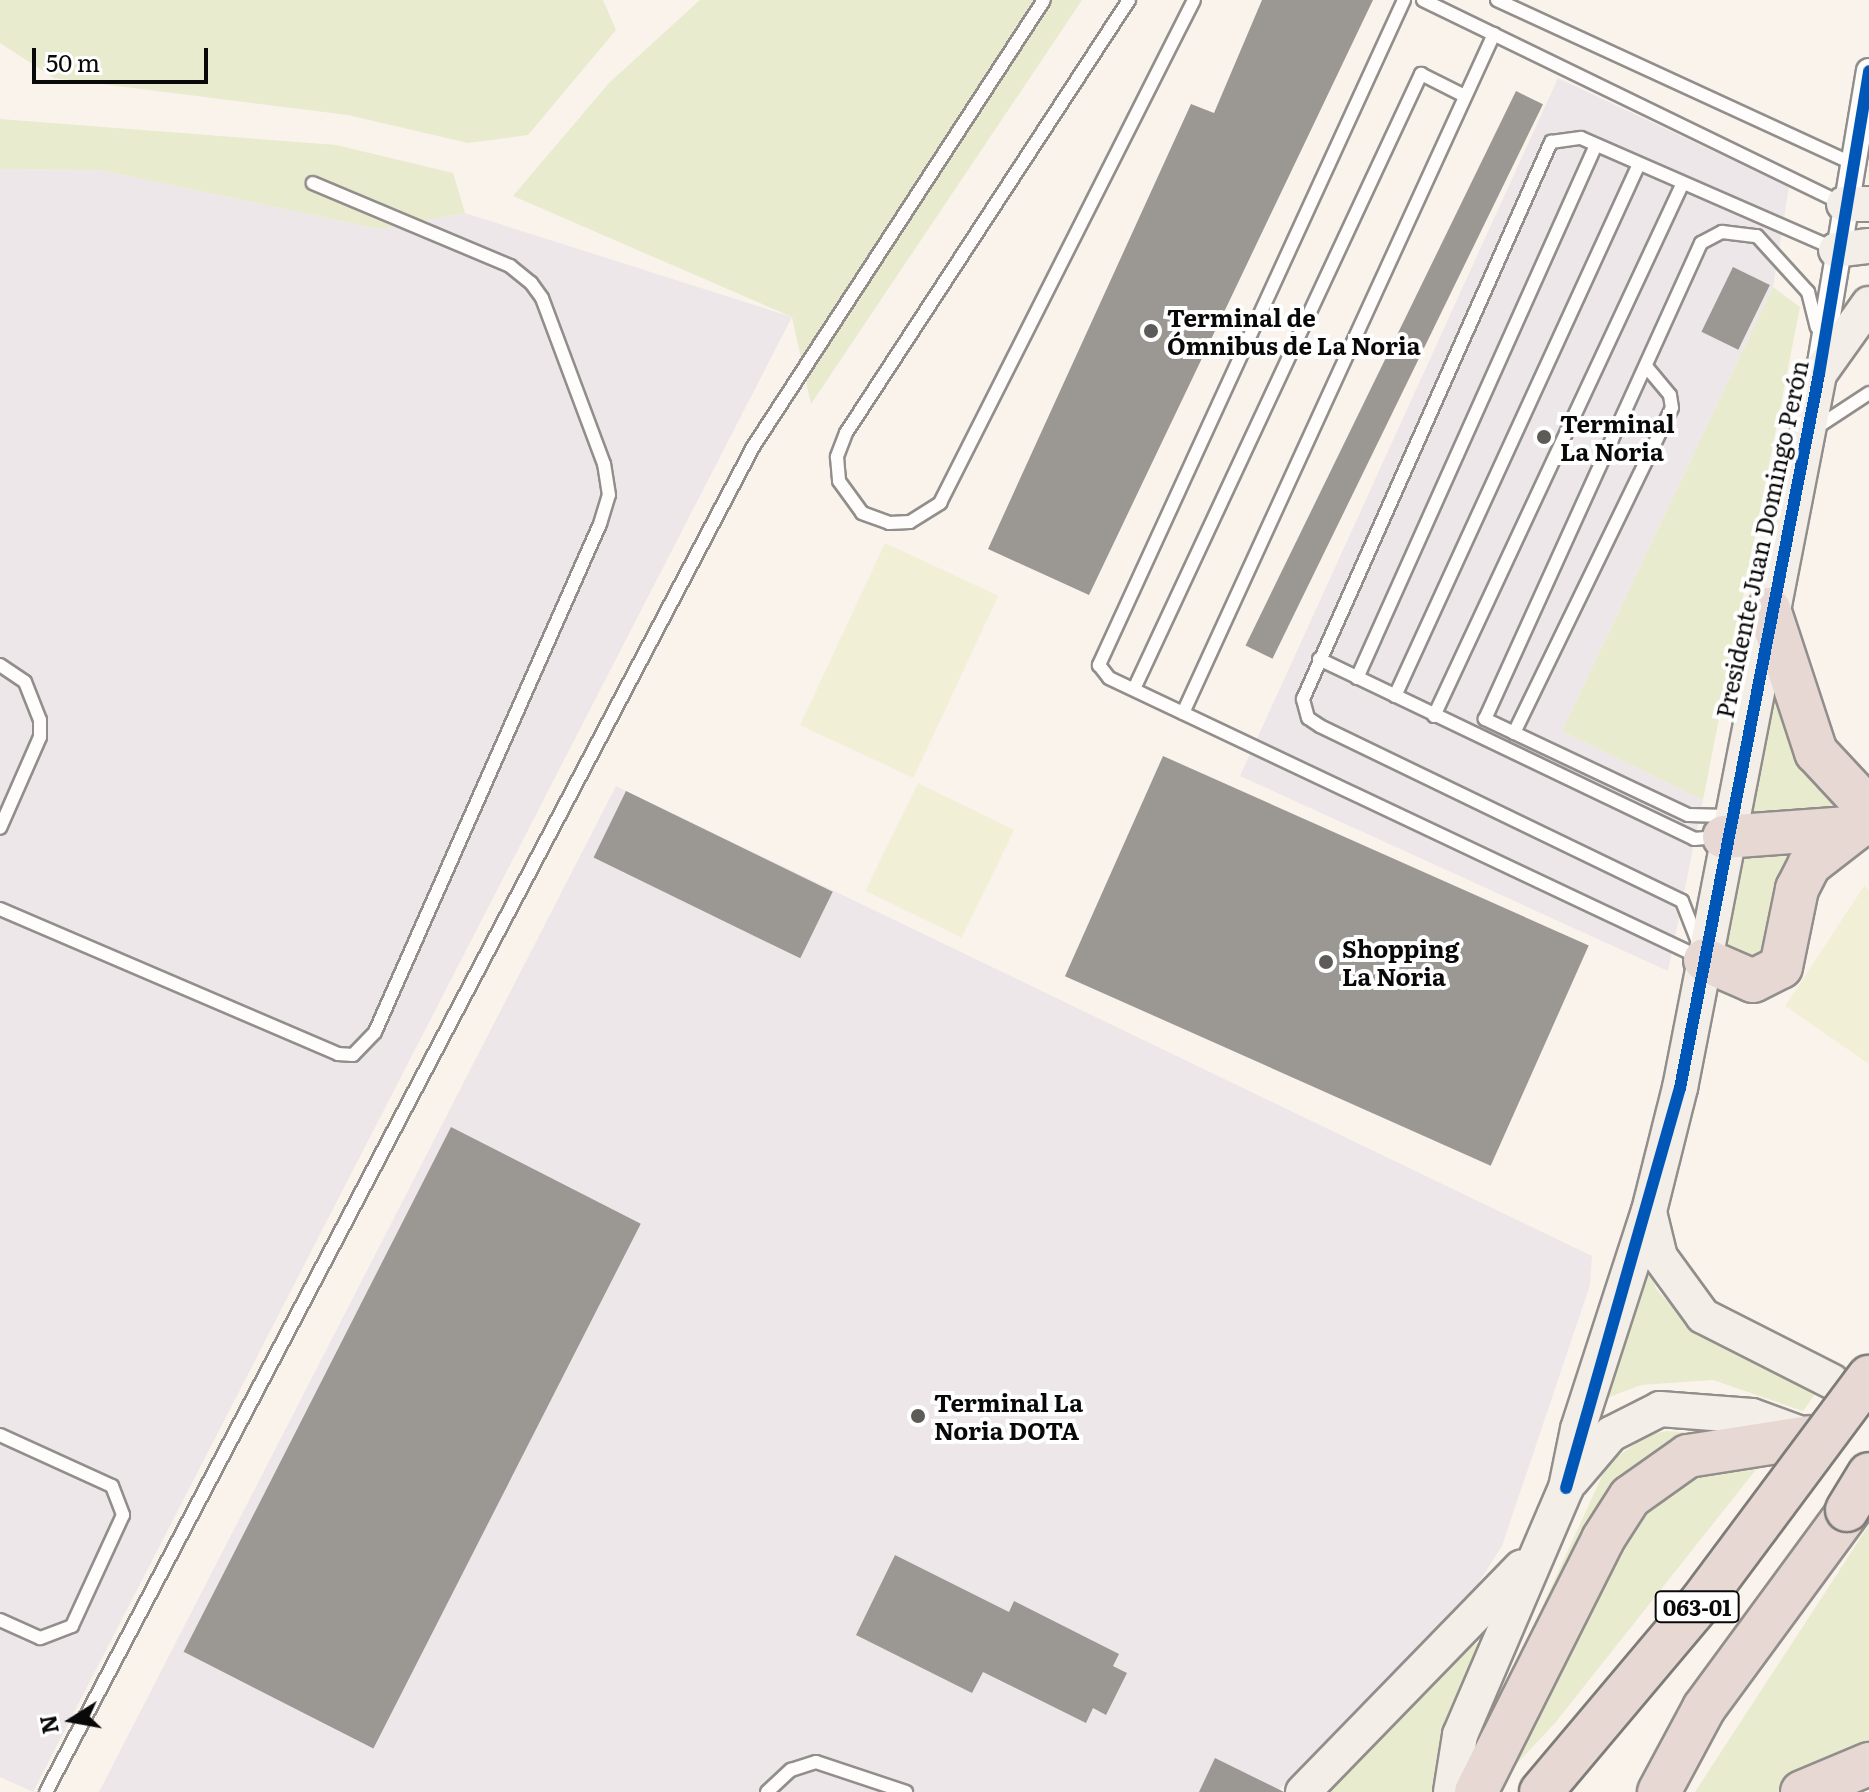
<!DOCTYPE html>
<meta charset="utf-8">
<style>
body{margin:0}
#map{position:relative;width:1869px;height:1792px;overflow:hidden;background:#f9f3ec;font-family:Literata,serif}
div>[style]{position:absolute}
.industrial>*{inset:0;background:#ede7ea}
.green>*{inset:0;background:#e8ebcd}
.pitch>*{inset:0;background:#f1f0d7;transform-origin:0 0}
.building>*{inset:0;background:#9b9793;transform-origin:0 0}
.secondary-tunnel>*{height:34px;margin-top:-17px;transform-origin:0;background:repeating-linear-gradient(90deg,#d5d0ca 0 34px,transparent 0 51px)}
.roads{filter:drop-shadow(2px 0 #918e8b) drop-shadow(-2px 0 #918e8b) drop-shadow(0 2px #918e8b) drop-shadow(0 -2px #918e8b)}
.lane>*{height:12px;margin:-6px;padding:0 6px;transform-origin:6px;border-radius:6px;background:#fefdfc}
.street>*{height:24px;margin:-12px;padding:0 12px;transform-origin:12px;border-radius:12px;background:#fefdfc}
.secondary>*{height:34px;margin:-17px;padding:0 17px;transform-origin:17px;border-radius:17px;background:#f3eee7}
.highway>*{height:42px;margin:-21px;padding:0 21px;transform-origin:21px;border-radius:21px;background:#e7d8d3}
.bridges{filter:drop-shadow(2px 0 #7e7c78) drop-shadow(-2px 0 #7e7c78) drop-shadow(0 2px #7e7c78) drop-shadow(0 -2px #7e7c78)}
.highway-bridge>*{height:42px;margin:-21px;padding:0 21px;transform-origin:21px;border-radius:21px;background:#e7d8d3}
.cycleway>*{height:12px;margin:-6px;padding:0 6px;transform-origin:6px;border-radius:6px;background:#0057b8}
.dots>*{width:22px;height:22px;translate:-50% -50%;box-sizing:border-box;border:4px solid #fff;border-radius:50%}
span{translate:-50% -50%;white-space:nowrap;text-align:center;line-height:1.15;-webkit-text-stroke:8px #fff;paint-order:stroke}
.shield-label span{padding:2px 6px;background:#fff;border:2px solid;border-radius:6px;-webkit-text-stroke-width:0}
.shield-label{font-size:22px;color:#090909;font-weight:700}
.poi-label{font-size:24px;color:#090909;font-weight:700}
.left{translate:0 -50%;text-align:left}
.street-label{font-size:24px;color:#090909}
.north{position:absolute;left:32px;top:1680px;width:80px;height:80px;-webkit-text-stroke:6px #fff;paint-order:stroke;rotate:259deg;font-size:22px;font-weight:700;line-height:32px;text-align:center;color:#090909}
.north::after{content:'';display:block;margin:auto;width:28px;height:36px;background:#090909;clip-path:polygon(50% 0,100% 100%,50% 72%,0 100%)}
.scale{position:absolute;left:32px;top:48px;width:176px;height:36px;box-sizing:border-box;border:4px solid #090909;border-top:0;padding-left:10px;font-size:24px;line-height:28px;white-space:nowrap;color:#090909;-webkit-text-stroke:6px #fff;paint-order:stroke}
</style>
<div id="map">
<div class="industrial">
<div style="clip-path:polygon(1558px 78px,1789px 187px,1773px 287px,1562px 731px,1703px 800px,1668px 971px,1240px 776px)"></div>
<div style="clip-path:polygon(0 169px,100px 170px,379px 229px,465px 213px,792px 317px,33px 1792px,0 1777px)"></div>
<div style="clip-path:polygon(616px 786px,1592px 1256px,1590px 1285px,1502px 1546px,1472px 1593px,1277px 1792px,99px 1792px)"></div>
</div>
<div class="green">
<div style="clip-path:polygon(0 0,603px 0,616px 30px,528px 135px,468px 143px,348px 115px,54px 78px,0 43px)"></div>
<div style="clip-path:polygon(700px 0,1082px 0,811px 404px,792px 317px,513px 196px,609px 83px)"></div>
<div style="clip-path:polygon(0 119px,336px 145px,453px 173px,465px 213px,379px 229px,100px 170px,0 169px)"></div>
<div style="clip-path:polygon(1773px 287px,1800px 307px,1703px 800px,1562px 731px)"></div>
<div style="clip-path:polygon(1772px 689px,1851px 814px,1747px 828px)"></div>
<div style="clip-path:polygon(1804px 845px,1774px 943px,1758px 962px,1723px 958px,1742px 856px)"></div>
<div style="clip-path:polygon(1648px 1255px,1656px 1289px,1690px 1325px,1818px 1390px,1803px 1411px,1713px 1380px,1641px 1385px,1604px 1399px)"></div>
<div style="clip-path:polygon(1667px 1431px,1709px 1434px,1681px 1446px,1511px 1675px,1608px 1463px,1648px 1435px)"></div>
<div style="clip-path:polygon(1762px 1462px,1555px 1723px,1490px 1792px,1630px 1522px,1702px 1471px)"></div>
<div style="clip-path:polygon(1869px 1525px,1869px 1753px,1782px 1792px,1695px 1792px)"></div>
<div style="clip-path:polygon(1483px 1639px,1439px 1741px,1435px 1792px,1319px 1792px,1425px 1681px)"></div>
</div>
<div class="pitch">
<div style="left:885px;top:543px;width:125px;height:201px;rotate:25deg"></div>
<div style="left:918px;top:783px;width:107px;height:120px;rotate:26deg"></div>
<div style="clip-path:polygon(1864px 886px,1869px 890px,1869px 1064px,1785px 1006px)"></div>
</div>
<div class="building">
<div style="clip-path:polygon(1262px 0,1373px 0,1089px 595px,988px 549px,1191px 104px,1214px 113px)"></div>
<div style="left:1516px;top:91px;width:30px;height:617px;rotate:26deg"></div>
<div style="left:1733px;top:267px;width:41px;height:72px;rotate:26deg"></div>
<div style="left:1163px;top:756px;width:466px;height:241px;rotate:24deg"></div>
<div style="left:626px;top:791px;width:230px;height:74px;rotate:26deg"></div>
<div style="left:451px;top:1127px;width:213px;height:589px;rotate:27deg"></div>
<div style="clip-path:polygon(895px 1555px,1009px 1612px,1014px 1601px,1119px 1654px,1113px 1666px,1127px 1673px,1106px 1715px,1093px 1708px,1086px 1723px,983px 1672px,972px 1693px,856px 1635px)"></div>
<div style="clip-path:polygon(1215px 1758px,1284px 1792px,1199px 1792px)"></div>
</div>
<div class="secondary-tunnel">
<div style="left:1809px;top:1437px;width:73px;rotate:34.3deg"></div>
</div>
<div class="roads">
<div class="lane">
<div style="left:1129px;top:0;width:517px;rotate:123.17deg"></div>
<div style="left:846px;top:433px;width:26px;rotate:111deg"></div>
<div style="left:837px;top:457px;width:24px;rotate:85deg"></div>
<div style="left:839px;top:481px;width:39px;rotate:54deg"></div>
<div style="left:862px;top:513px;width:29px;rotate:20deg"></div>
<div style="left:889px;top:523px;width:21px;rotate:-3deg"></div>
<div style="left:910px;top:522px;width:36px;rotate:-32deg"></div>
<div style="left:940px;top:503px;width:563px;rotate:-63.21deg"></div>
<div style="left:1404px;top:0;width:732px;rotate:114.64deg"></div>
<div style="left:1099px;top:665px;width:16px;rotate:52deg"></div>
<div style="left:1109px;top:678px;width:655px;rotate:25.31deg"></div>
<div style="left:1423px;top:0;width:465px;rotate:25.9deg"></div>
<div style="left:1497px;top:0;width:391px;rotate:24.7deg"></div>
<div style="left:1819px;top:426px;width:60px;rotate:-33.4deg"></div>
<div style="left:1319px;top:659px;width:416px;rotate:25.6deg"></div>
<div style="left:1694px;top:839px;width:23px;rotate:-5deg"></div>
<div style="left:0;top:665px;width:30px;rotate:34deg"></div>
<div style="left:25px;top:682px;width:41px;rotate:68.5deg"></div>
<div style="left:40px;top:720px;width:17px;rotate:90deg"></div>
<div style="left:40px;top:737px;width:99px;rotate:113.7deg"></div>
<div style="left:1357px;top:678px;width:584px;rotate:-65.85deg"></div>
<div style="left:1134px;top:689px;width:679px;rotate:-64.98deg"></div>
<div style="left:1421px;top:74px;width:47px;rotate:26.6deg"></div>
<div style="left:1395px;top:696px;width:585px;rotate:-65.36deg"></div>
<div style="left:1183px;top:713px;width:747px;rotate:-65.39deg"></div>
<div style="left:1434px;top:716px;width:586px;rotate:-64.97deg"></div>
<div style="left:1514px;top:733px;width:361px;rotate:-64.1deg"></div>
<div style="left:1672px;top:408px;width:13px;rotate:-99deg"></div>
<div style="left:1670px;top:395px;width:34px;rotate:-130deg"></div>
<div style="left:1728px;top:816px;width:40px;rotate:-178.6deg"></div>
<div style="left:1688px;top:815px;width:225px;rotate:-154.7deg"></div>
<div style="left:1485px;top:719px;width:523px;rotate:-65.59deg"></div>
<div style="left:1701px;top:243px;width:24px;rotate:-28deg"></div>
<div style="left:1722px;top:232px;width:35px;rotate:7deg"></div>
<div style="left:1757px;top:236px;width:76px;rotate:47.7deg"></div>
<div style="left:1808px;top:292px;width:36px;rotate:76deg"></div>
<div style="left:0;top:909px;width:368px;rotate:23.2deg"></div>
<div style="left:338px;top:1054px;width:15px;rotate:4deg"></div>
<div style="left:353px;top:1055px;width:32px;rotate:-46deg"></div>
<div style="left:375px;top:1032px;width:556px;rotate:-66.11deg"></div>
<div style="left:600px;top:524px;width:30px;rotate:-73deg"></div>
<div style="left:609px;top:495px;width:31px;rotate:-99deg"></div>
<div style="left:604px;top:464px;width:177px;rotate:-110.5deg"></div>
<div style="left:542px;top:298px;width:19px;rotate:-126deg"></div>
<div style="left:531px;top:283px;width:27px;rotate:-141deg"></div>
<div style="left:510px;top:266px;width:214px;rotate:-157.2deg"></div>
<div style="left:1698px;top:942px;width:44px;rotate:-111.3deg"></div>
<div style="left:1682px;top:901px;width:402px;rotate:-154.2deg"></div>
<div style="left:1320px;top:726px;width:14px;rotate:-146deg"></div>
<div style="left:1308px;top:718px;width:20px;rotate:-105deg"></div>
<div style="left:1303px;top:699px;width:610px;rotate:-66deg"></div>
<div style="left:1551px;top:142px;width:30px;rotate:-8deg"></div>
<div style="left:1581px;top:138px;width:275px;rotate:23.6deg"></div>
<div style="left:0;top:1435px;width:123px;rotate:24.5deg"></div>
<div style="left:112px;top:1486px;width:31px;rotate:69deg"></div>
<div style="left:123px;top:1515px;width:122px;rotate:114.7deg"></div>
<div style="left:72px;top:1626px;width:34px;rotate:159deg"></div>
<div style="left:40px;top:1638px;width:44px;rotate:-155.8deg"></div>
<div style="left:46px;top:1792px;width:1519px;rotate:-62.27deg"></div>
<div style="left:753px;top:447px;width:533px;rotate:-56.94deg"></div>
<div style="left:767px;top:1792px;width:33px;rotate:-43deg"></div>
<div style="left:791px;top:1770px;width:26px;rotate:-18deg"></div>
<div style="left:816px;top:1762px;width:95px;rotate:18.4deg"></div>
</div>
<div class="street">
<div style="left:1819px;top:369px;width:302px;rotate:-80.5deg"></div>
</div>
<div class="secondary">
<div style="left:1844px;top:204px;width:25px"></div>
<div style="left:1836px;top:250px;width:33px;rotate:-7deg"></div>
<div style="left:1649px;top:1212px;width:46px;rotate:76.3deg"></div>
<div style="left:1660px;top:1257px;width:73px;rotate:53.9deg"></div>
<div style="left:1703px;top:1316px;width:144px;rotate:26.9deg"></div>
<div style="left:1571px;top:1481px;width:62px;rotate:-49.6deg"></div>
<div style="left:1611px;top:1434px;width:55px;rotate:-27deg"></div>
<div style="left:1660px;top:1409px;width:92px;rotate:4.4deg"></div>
<div style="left:1752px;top:1416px;width:61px;rotate:20.2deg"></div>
<div style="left:1303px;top:1792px;width:313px;rotate:-45.8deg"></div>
<div style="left:1451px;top:1792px;width:58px;rotate:-81deg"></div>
<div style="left:1460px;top:1735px;width:269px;rotate:-66.8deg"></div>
<div style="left:1566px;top:1488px;width:60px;rotate:-78.5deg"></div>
<div style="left:1578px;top:1429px;width:229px;rotate:-72deg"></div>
<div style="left:1649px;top:1211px;width:127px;rotate:-75.9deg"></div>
<div style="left:1680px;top:1088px;width:727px;rotate:-78.98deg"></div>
<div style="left:1819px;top:374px;width:86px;rotate:-54.5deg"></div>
</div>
<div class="highway">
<div style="left:1769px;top:609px;width:151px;rotate:71.8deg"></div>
<div style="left:1816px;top:752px;width:78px;rotate:47.1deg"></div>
<div style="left:1724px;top:837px;width:135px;rotate:-4.2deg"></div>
<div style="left:1705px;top:960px;width:52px;rotate:23.6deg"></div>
<div style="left:1753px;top:981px;width:31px;rotate:-27deg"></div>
<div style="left:1781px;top:967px;width:80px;rotate:-78.4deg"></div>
<div style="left:1797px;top:889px;width:27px;rotate:-63deg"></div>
<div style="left:1809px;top:865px;width:62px;rotate:-37.8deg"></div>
<div style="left:1476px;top:1792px;width:283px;rotate:-63.3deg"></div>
<div style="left:1603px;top:1539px;width:50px;rotate:-57.3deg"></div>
<div style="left:1630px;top:1497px;width:71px;rotate:-35.3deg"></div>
<div style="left:1688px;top:1456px;width:122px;rotate:-8.9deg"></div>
<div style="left:1659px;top:1792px;width:95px;rotate:-61.8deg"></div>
<div style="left:1704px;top:1708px;width:279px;rotate:-53.7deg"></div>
<div style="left:1802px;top:1792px;width:73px;rotate:-22.7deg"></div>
</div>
</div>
<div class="bridges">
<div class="highway-bridge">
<div style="left:1847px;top:1510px;width:42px;rotate:-58.6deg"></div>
<div style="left:1541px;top:1792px;width:248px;rotate:-49.9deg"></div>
<div style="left:1701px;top:1602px;width:281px;rotate:-53.3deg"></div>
</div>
</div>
<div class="cycleway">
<div style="left:1566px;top:1488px;width:416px;rotate:-74.1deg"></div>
<div style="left:1680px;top:1088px;width:727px;rotate:-78.98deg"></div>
<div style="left:1819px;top:374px;width:307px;rotate:-80.6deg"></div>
</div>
<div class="dots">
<div style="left:1151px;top:331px;background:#5d5b58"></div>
<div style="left:1544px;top:437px;background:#5d5b58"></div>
<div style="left:1326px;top:962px;background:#5d5b58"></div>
<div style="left:918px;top:1416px;background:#5d5b58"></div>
</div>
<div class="shield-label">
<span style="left:1697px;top:1607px">063-01</span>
</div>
<div class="poi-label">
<span class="left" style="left:1167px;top:331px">Terminal de<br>Ómnibus de La Noria</span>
<span class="left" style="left:1560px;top:437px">Terminal<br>La Noria</span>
<span class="left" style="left:1342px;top:962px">Shopping<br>La Noria</span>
<span class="left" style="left:934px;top:1416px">Terminal La<br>Noria DOTA</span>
</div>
<div class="street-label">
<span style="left:1761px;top:539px;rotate:-78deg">Presidente Juan Domingo Perón</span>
</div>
<div class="north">N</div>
<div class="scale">50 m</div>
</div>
